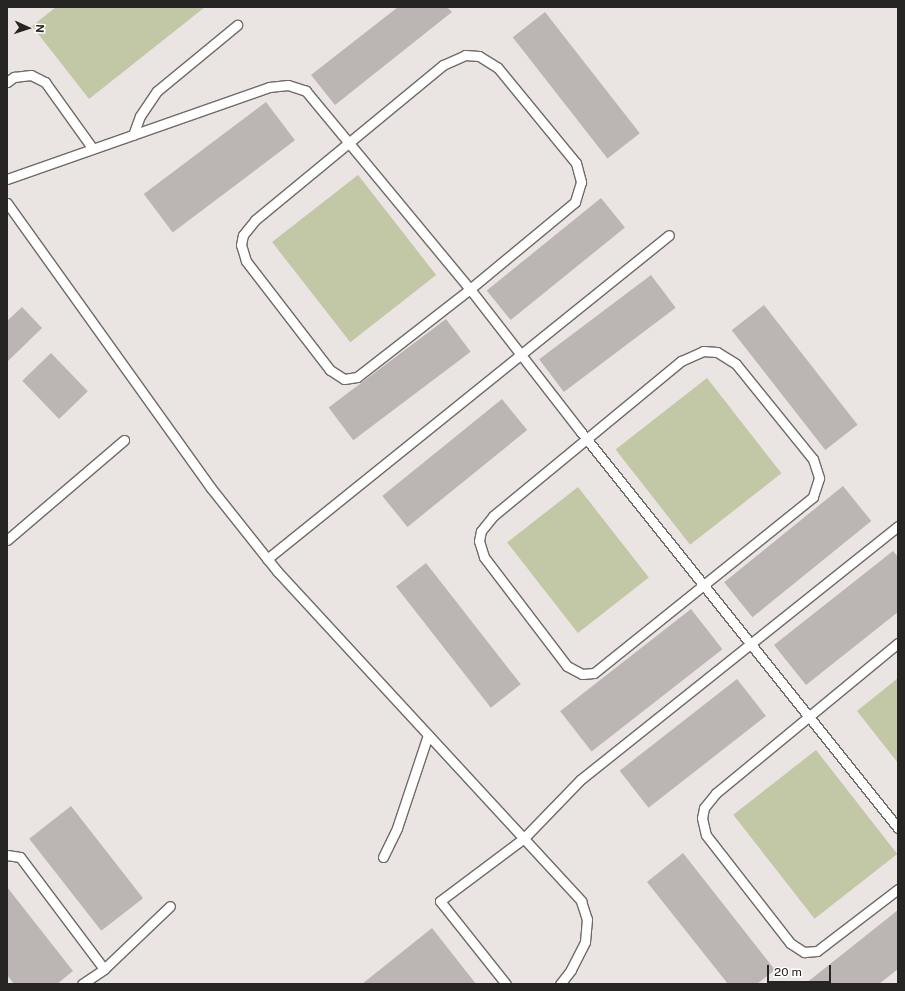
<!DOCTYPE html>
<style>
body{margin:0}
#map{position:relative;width:905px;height:991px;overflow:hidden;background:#eae5e2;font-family:"Public Sans",sans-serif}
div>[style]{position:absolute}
.green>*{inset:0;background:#c2c7a6;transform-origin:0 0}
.building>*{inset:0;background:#bbb5b4;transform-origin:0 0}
.roads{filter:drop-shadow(1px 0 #6f6b68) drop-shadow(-1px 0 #6f6b68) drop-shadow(0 1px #6f6b68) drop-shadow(0 -1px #6f6b68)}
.service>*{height:9px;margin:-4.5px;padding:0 4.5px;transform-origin:4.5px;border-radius:4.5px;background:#fff}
span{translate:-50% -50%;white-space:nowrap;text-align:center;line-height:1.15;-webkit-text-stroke:4px #fff;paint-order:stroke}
.frame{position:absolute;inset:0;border:8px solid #272524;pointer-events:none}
.north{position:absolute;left:8px;top:8px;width:40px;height:40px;-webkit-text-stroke:3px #fff;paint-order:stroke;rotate:93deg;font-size:11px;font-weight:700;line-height:16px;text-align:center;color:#272524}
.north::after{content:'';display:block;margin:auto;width:14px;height:18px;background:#272524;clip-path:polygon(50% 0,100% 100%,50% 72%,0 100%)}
.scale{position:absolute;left:767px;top:965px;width:64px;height:18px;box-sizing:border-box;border:2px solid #272524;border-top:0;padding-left:5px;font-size:12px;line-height:14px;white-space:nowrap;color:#272524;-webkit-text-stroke:3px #fff;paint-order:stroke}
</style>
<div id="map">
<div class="green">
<div style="clip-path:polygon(56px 7px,205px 7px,89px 99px,32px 26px)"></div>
<div style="left:358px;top:175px;width:127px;height:109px;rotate:52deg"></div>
<div style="left:707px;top:378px;width:121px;height:116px;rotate:52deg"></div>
<div style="left:578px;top:487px;width:115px;height:90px;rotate:52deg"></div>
<div style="clip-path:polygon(898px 678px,898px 763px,857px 711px)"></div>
<div style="left:816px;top:750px;width:132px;height:105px;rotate:52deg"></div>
</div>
<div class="building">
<div style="clip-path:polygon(398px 7px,447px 7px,452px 12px,335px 105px,311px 75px)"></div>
<div style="left:545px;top:12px;width:154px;height:41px;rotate:52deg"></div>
<div style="left:266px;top:102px;width:48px;height:153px;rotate:53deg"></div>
<div style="left:601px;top:198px;width:38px;height:147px;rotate:51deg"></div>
<div style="left:651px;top:275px;width:41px;height:140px;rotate:53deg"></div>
<div style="left:764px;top:305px;width:152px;height:41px;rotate:52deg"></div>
<div style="clip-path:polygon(22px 307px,42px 328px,7px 362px,7px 321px)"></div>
<div style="left:446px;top:319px;width:41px;height:147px;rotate:53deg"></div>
<div style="left:51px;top:353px;width:53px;height:40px;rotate:46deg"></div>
<div style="left:502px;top:399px;width:40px;height:154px;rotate:51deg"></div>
<div style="left:843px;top:486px;width:45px;height:153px;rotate:51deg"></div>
<div style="clip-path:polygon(893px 551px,898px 557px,898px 612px,806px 685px,774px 645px)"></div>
<div style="left:426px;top:563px;width:154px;height:38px;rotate:52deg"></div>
<div style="left:691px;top:609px;width:51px;height:166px;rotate:52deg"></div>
<div style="left:737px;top:679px;width:47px;height:149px;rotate:52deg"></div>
<div style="left:71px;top:806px;width:117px;height:53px;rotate:52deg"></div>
<div style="clip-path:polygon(683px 853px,775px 970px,757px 984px,728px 984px,647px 882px)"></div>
<div style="clip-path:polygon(7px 887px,73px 971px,57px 984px,14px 984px,7px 975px)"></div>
<div style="clip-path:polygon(898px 910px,898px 969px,879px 984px,805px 984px)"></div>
<div style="clip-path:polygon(432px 928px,476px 984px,362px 984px)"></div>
</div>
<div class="roads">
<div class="service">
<div style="left:465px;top:55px;width:14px;rotate:4deg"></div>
<div style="left:479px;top:56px;width:22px;rotate:32deg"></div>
<div style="left:498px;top:68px;width:123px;rotate:50.6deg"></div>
<div style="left:576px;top:163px;width:20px;rotate:75deg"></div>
<div style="left:581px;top:182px;width:21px;rotate:107deg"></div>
<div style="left:575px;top:202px;width:136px;rotate:140.4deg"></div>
<div style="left:470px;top:289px;width:143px;rotate:142.1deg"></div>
<div style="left:357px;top:377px;width:13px;rotate:171deg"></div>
<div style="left:344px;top:379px;width:17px;rotate:-147deg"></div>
<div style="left:330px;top:370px;width:138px;rotate:-127.6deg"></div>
<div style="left:246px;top:261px;width:17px;rotate:-107deg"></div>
<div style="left:241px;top:245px;width:10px;rotate:-79deg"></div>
<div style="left:243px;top:235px;width:19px;rotate:-51deg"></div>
<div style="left:255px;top:220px;width:244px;rotate:-39.5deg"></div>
<div style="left:443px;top:65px;width:24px;rotate:-24deg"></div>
<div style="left:7px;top:82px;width:9px;rotate:-36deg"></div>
<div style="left:14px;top:77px;width:17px;rotate:-7deg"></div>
<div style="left:31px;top:75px;width:16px;rotate:27deg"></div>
<div style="left:45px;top:82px;width:82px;rotate:54.4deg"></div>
<div style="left:133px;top:135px;width:20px;rotate:-70deg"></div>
<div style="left:140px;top:116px;width:30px;rotate:-56deg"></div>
<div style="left:157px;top:91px;width:104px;rotate:-39.5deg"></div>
<div style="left:7px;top:179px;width:278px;rotate:-19.3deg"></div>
<div style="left:269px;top:87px;width:19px;rotate:-6deg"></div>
<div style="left:288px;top:85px;width:19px;rotate:18deg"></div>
<div style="left:306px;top:91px;width:257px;rotate:50.4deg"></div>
<div style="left:470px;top:289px;width:181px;rotate:52.2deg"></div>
<div style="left:581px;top:432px;width:507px;rotate:51.32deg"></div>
<div style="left:7px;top:203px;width:350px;rotate:54.4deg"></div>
<div style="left:211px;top:488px;width:106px;rotate:51.5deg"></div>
<div style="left:277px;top:571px;width:449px;rotate:47.3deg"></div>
<div style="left:581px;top:901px;width:19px;rotate:72deg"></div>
<div style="left:587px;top:919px;width:23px;rotate:95deg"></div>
<div style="left:585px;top:942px;width:31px;rotate:117deg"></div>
<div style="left:571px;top:970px;width:18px;rotate:128deg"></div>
<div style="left:703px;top:351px;width:14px;rotate:4deg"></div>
<div style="left:717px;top:352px;width:22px;rotate:32deg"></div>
<div style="left:736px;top:364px;width:122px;rotate:51deg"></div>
<div style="left:813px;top:459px;width:20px;rotate:72deg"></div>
<div style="left:819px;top:478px;width:20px;rotate:108deg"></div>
<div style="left:813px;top:497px;width:281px;rotate:141.2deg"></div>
<div style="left:594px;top:673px;width:12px;rotate:175deg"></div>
<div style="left:582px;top:674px;width:17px;rotate:-152deg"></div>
<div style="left:567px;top:666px;width:137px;rotate:-127.3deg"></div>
<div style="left:484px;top:557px;width:17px;rotate:-107deg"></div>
<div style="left:479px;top:541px;width:10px;rotate:-79deg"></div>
<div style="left:481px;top:531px;width:19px;rotate:-51deg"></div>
<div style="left:493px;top:516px;width:244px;rotate:-39.5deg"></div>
<div style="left:681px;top:361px;width:24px;rotate:-24deg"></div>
<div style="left:7px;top:540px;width:154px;rotate:-40.5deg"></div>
<div style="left:267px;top:559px;width:516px;rotate:-38.87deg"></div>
<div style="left:898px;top:643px;width:236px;rotate:140.5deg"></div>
<div style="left:716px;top:793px;width:19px;rotate:129deg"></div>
<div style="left:704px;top:808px;width:10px;rotate:101deg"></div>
<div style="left:702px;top:818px;width:17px;rotate:77deg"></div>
<div style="left:706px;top:835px;width:137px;rotate:52.1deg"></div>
<div style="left:790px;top:943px;width:17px;rotate:33deg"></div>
<div style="left:804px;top:952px;width:13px;rotate:-4deg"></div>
<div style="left:817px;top:951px;width:102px;rotate:-37.4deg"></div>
<div style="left:7px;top:855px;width:13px;rotate:9deg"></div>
<div style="left:20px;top:857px;width:140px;rotate:53.1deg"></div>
<div style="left:383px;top:857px;width:32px;rotate:-64deg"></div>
<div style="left:397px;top:828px;width:98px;rotate:-71.6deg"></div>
<div style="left:82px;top:984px;width:27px;rotate:-34deg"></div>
<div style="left:104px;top:969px;width:91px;rotate:-43.7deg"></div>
<div style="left:506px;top:984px;width:106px;rotate:-128.5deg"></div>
<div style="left:440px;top:901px;width:104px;rotate:-36.8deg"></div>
<div style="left:523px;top:839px;width:82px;rotate:-46deg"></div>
<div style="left:580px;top:780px;width:407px;rotate:-38.6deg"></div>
</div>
</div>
<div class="frame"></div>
<div class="north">N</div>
<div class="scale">20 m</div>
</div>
